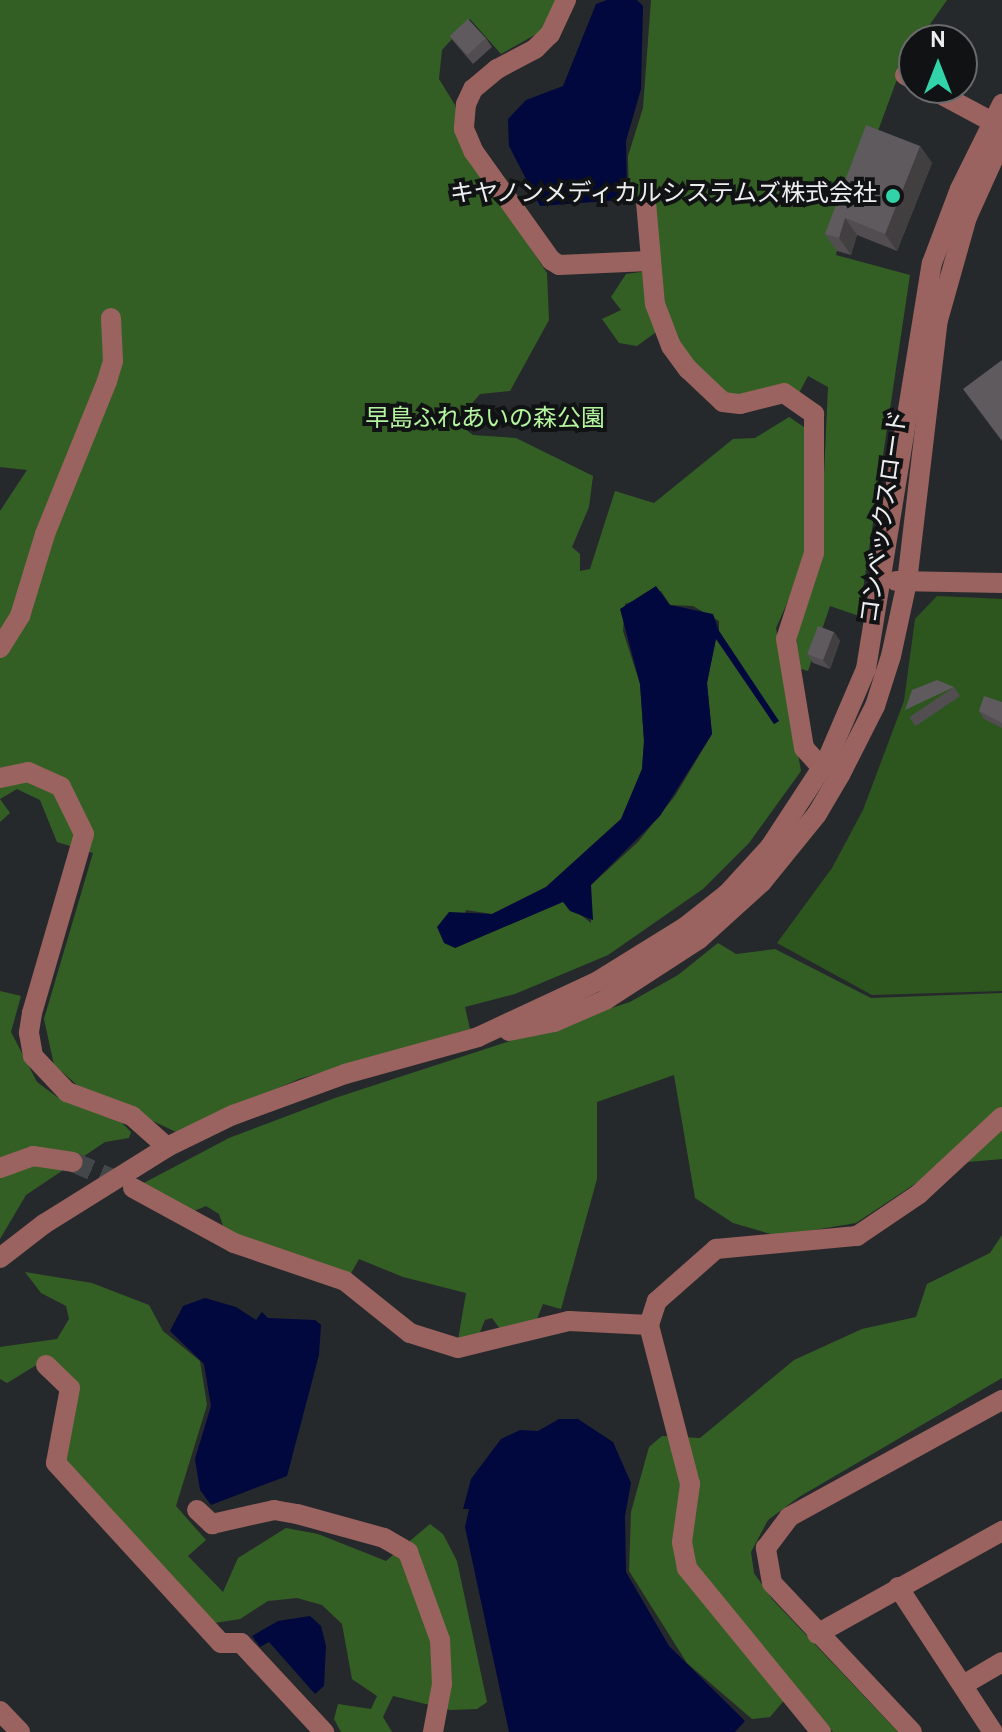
<!DOCTYPE html>
<meta charset="utf-8">
<style>
body{margin:0}
#map{position:relative;width:1002px;height:1732px;overflow:hidden;background:#26292c;font-family:Overpass,"Noto Sans JP",sans-serif}
div>[style]{position:absolute}
.green>*{inset:0;background:#2d561e}
.forest>*{inset:0;background:#345f24}
.water>*{inset:0;background:#01083d}
.minor-tunnel>*{height:20px;margin-top:-10px;transform-origin:0;background:repeating-linear-gradient(90deg,#444749 0 20px,transparent 0 30px)}
.minor>*{height:20px;margin:-10px;padding:0 10px;transform-origin:10px;border-radius:10px;background:#9a635f}
.wall>*{inset:0;background:#514d50;transform-origin:0 0}
.shaded-wall>*{inset:0;background:#423f41}
.building>*{inset:0;background:#5e5a5d;transform-origin:0 0}
.dots>*{width:22px;height:22px;translate:-50% -50%;box-sizing:border-box;border:4px solid #111213;border-radius:50%}
span{translate:-50% -50%;white-space:nowrap;text-align:center;line-height:1.15;-webkit-text-stroke:8px #111213;paint-order:stroke}
.poi-label{font-size:24px;color:#eceef0}
.right{translate:-100% -50%;text-align:right}
.park-label{font-size:24px;color:#b4f59f}
.street-label{font-size:24px;color:#eceef0}
.north{position:absolute;left:898px;top:24px;width:80px;height:80px;box-sizing:border-box;background:#111213;border:2px solid #696a6b;border-radius:50%;rotate:0deg;font-size:22px;font-weight:700;line-height:32px;text-align:center;color:#eceef0}
.north::after{content:'';display:block;margin:auto;width:28px;height:36px;background:#31d4a9;clip-path:polygon(50% 0,100% 100%,50% 72%,0 100%)}
</style>
<div id="map">
<div class="green">
<div style="clip-path:polygon(937px 596px,1002px 599px,1002px 991px,872px 995px,777px 943px,832px 868px,863px 810px,904px 701px,915px 619px)"></div>
</div>
<div class="forest">
<div style="clip-path:polygon(evenodd,0 0,557px 0,540px 32px,501px 54px,470px 19px,442px 50px,439px 79px,455px 105px,464px 147px,547px 273px,549px 320px,510px 391px,480px 394px,456px 422px,473px 435px,516px 438px,593px 476px,589px 507px,572px 547px,580px 554px,580px 571px,590px 569px,615px 491px,654px 503px,733px 439px,755px 438px,789px 417px,810px 431px,805px 563px,776px 628px,801px 771px,749px 843px,703px 889px,608px 955px,515px 994px,465px 1007px,470px 1029px,299px 1079px,176px 1132px,77px 1085px,54px 1065px,44px 1019px,93px 853px,57px 842px,40px 800px,17px 789px,0 799px,10px 813px,0 822px,0 511px,27px 470px,0 467px,0 0,661px 591px,670px 605px,693px 606px,719px 621px,719px 631px,778px 721px,774px 724px,716px 638px,707px 683px,712px 734px,675px 796px,638px 842px,591px 885px,591px 923px,563px 901px,455px 948px,466px 910px,492px 914px,546px 887px,621px 819px,642px 769px,644px 741px,640px 684px,623px 631px,625px 604px,661px 591px)"></div>
<div style="clip-path:polygon(651px 0,947px 0,903px 63px,841px 231px,836px 255px,910px 275px,859px 616px,830px 606px,808px 671px,798px 668px,796px 633px,820px 563px,828px 387px,808px 376px,799px 393px,728px 398px,675px 343px,667px 324px,637px 346px,619px 343px,602px 319px,621px 310px,611px 297px,626px 274px,656px 270px,656px 211px,629px 197px,628px 156px,643px 108px)"></div>
<div style="clip-path:polygon(718px 943px,736px 954px,775px 949px,871px 998px,1002px 993px,1002px 1159px,945px 1164px,856px 1223px,778px 1236px,733px 1223px,695px 1198px,674px 1075px,597px 1102px,597px 1179px,561px 1309px,543px 1304px,535px 1324px,503px 1333px,492px 1318px,485px 1320px,478px 1337px,458px 1340px,466px 1293px,403px 1277px,359px 1259px,349px 1277px,225px 1232px,219px 1214px,206px 1206px,194px 1211px,140px 1185px,229px 1138px,335px 1098px,630px 1002px,678px 975px)"></div>
<div style="clip-path:polygon(0 991px,21px 996px,11px 1032px,37px 1082px,57px 1097px,118px 1119px,131px 1132px,129px 1138px,105px 1142px,26px 1195px,0 1239px)"></div>
<div style="clip-path:polygon(1002px 1235px,1002px 1378px,799px 1497px,768px 1520px,751px 1552px,754px 1573px,772px 1599px,898px 1732px,833px 1732px,805px 1703px,787px 1697px,770px 1717px,752px 1719px,687px 1663px,629px 1571px,631px 1512px,649px 1447px,662px 1436px,700px 1438px,794px 1360px,862px 1329px,916px 1317px,927px 1284px,990px 1253px)"></div>
<div style="clip-path:polygon(25px 1272px,92px 1283px,149px 1305px,163px 1331px,200px 1361px,207px 1405px,176px 1506px,206px 1540px,188px 1556px,223px 1592px,238px 1558px,286px 1528px,318px 1534px,386px 1561px,430px 1524px,443px 1534px,457px 1561px,487px 1702px,477px 1709px,450px 1710px,393px 1696px,383px 1717px,392px 1732px,341px 1732px,334px 1719px,338px 1704px,371px 1709px,377px 1696px,352px 1679px,342px 1624px,322px 1605px,297px 1598px,268px 1601px,240px 1619px,215px 1623px,62px 1465px,76px 1386px,43px 1361px,7px 1383px,0 1379px,0 1347px,57px 1339px,69px 1319px,66px 1306px,41px 1293px)"></div>
</div>
<div class="water">
<div style="clip-path:polygon(607px 0,637px 0,643px 6px,641px 89px,626px 141px,627px 194px,620px 200px,540px 206px,509px 146px,508px 119px,526px 100px,563px 86px,596px 4px)"></div>
<div style="clip-path:polygon(656px 586px,670px 605px,713px 614px,719px 631px,779px 721px,774px 724px,716px 639px,707px 683px,712px 734px,660px 816px,591px 885px,593px 920px,570px 911px,563px 902px,455px 948px,444px 943px,437px 927px,449px 912px,492px 914px,546px 887px,621px 819px,642px 769px,644px 741px,640px 684px,620px 609px)"></div>
<div style="clip-path:polygon(205px 1298px,236px 1307px,256px 1320px,262px 1312px,268px 1318px,315px 1320px,321px 1325px,319px 1355px,287px 1476px,211px 1505px,200px 1490px,195px 1459px,211px 1406px,204px 1364px,170px 1331px,183px 1306px)"></div>
<div style="clip-path:polygon(559px 1419px,578px 1419px,613px 1442px,631px 1483px,625px 1516px,626px 1572px,669px 1646px,745px 1721px,735px 1732px,509px 1732px,465px 1527px,469px 1509px,463px 1509px,471px 1479px,501px 1439px,520px 1430px,538px 1431px)"></div>
<div style="clip-path:polygon(310px 1616px,321px 1626px,326px 1646px,324px 1686px,315px 1694px,269px 1642px,260px 1647px,252px 1636px,278px 1621px)"></div>
</div>
<div class="minor-tunnel">
<div style="left:73px;top:1162px;width:60px;rotate:23.6deg"></div>
</div>
<div class="minor">
<div style="left:566px;top:0;width:38px;rotate:115deg"></div>
<div style="left:550px;top:34px;width:21px;rotate:135deg"></div>
<div style="left:535px;top:49px;width:43px;rotate:152.2deg"></div>
<div style="left:497px;top:69px;width:31px;rotate:140deg"></div>
<div style="left:473px;top:89px;width:17px;rotate:115deg"></div>
<div style="left:466px;top:104px;width:25px;rotate:95deg"></div>
<div style="left:464px;top:129px;width:25px;rotate:67deg"></div>
<div style="left:474px;top:152px;width:133px;rotate:54.5deg"></div>
<div style="left:551px;top:260px;width:9px;rotate:32deg"></div>
<div style="left:559px;top:265px;width:90px;rotate:-2.5deg"></div>
<div style="left:905px;top:75px;width:10px;rotate:29deg"></div>
<div style="left:929px;top:88px;width:83px;rotate:28.1deg"></div>
<div style="left:646px;top:202px;width:102px;rotate:85deg"></div>
<div style="left:655px;top:304px;width:45px;rotate:69.1deg"></div>
<div style="left:671px;top:346px;width:29px;rotate:54deg"></div>
<div style="left:688px;top:369px;width:48px;rotate:43.3deg"></div>
<div style="left:723px;top:402px;width:17px;rotate:7deg"></div>
<div style="left:740px;top:404px;width:45px;rotate:-14deg"></div>
<div style="left:784px;top:393px;width:37px;rotate:35deg"></div>
<div style="left:814px;top:414px;width:139px;rotate:90deg"></div>
<div style="left:814px;top:553px;width:90px;rotate:108deg"></div>
<div style="left:786px;top:639px;width:110px;rotate:80.6deg"></div>
<div style="left:804px;top:748px;width:27px;rotate:48deg"></div>
<div style="left:896px;top:581px;width:106px;rotate:1.1deg"></div>
<div style="left:0;top:648px;width:38px;rotate:-58deg"></div>
<div style="left:20px;top:616px;width:86px;rotate:-73deg"></div>
<div style="left:45px;top:534px;width:165px;rotate:-67.9deg"></div>
<div style="left:107px;top:381px;width:21px;rotate:-73deg"></div>
<div style="left:113px;top:361px;width:43px;rotate:-92.7deg"></div>
<div style="left:0;top:778px;width:29px;rotate:-12deg"></div>
<div style="left:28px;top:772px;width:36px;rotate:24deg"></div>
<div style="left:61px;top:787px;width:52px;rotate:63.9deg"></div>
<div style="left:84px;top:834px;width:186px;rotate:106.2deg"></div>
<div style="left:32px;top:1013px;width:20px;rotate:99deg"></div>
<div style="left:29px;top:1033px;width:23px;rotate:80deg"></div>
<div style="left:33px;top:1056px;width:50px;rotate:46.6deg"></div>
<div style="left:67px;top:1092px;width:69px;rotate:20.3deg"></div>
<div style="left:132px;top:1116px;width:47px;rotate:41.5deg"></div>
<div style="left:509px;top:1031px;width:46px;rotate:-11.3deg"></div>
<div style="left:554px;top:1022px;width:56px;rotate:-23.3deg"></div>
<div style="left:605px;top:1000px;width:112px;rotate:-33deg"></div>
<div style="left:699px;top:939px;width:85px;rotate:-42.1deg"></div>
<div style="left:762px;top:882px;width:87px;rotate:-51deg"></div>
<div style="left:817px;top:814px;width:45px;rotate:-59.5deg"></div>
<div style="left:840px;top:775px;width:77px;rotate:-63.1deg"></div>
<div style="left:875px;top:706px;width:52px;rotate:-72.3deg"></div>
<div style="left:891px;top:656px;width:76px;rotate:-77.8deg"></div>
<div style="left:907px;top:582px;width:264px;rotate:-83.3deg"></div>
<div style="left:938px;top:320px;width:107px;rotate:-74.3deg"></div>
<div style="left:967px;top:217px;width:85px;rotate:-65.6deg"></div>
<div style="left:0;top:1168px;width:35px;rotate:-20deg"></div>
<div style="left:33px;top:1156px;width:40px;rotate:8.5deg"></div>
<div style="left:133px;top:1188px;width:115px;rotate:28.6deg"></div>
<div style="left:234px;top:1243px;width:117px;rotate:18.9deg"></div>
<div style="left:345px;top:1281px;width:83px;rotate:38.7deg"></div>
<div style="left:410px;top:1333px;width:50px;rotate:17.4deg"></div>
<div style="left:458px;top:1348px;width:114px;rotate:-13.7deg"></div>
<div style="left:569px;top:1321px;width:80px;rotate:2.9deg"></div>
<div style="left:0;top:1258px;width:56px;rotate:-37.7deg"></div>
<div style="left:44px;top:1224px;width:145px;rotate:-32deg"></div>
<div style="left:167px;top:1147px;width:73px;rotate:-25.9deg"></div>
<div style="left:233px;top:1115px;width:119px;rotate:-20.1deg"></div>
<div style="left:345px;top:1074px;width:138px;rotate:-15.5deg"></div>
<div style="left:478px;top:1037px;width:132px;rotate:-25deg"></div>
<div style="left:598px;top:981px;width:102px;rotate:-31.8deg"></div>
<div style="left:685px;top:927px;width:53px;rotate:-38.2deg"></div>
<div style="left:727px;top:894px;width:64px;rotate:-47.5deg"></div>
<div style="left:770px;top:847px;width:104px;rotate:-56.8deg"></div>
<div style="left:827px;top:760px;width:99px;rotate:-66.8deg"></div>
<div style="left:866px;top:669px;width:411px;rotate:-80.8deg"></div>
<div style="left:932px;top:263px;width:79px;rotate:-69.3deg"></div>
<div style="left:960px;top:189px;width:95px;rotate:-63.7deg"></div>
<div style="left:46px;top:1365px;width:33px;rotate:44deg"></div>
<div style="left:70px;top:1388px;width:76px;rotate:100.6deg"></div>
<div style="left:56px;top:1463px;width:244px;rotate:47.5deg"></div>
<div style="left:221px;top:1643px;width:20px"></div>
<div style="left:241px;top:1643px;width:122px;rotate:47deg"></div>
<div style="left:197px;top:1510px;width:21px;rotate:43deg"></div>
<div style="left:212px;top:1524px;width:64px;rotate:-12.7deg"></div>
<div style="left:274px;top:1510px;width:23px;rotate:10deg"></div>
<div style="left:297px;top:1514px;width:90px;rotate:15.4deg"></div>
<div style="left:384px;top:1538px;width:28px;rotate:30deg"></div>
<div style="left:408px;top:1552px;width:94px;rotate:70deg"></div>
<div style="left:440px;top:1640px;width:44px;rotate:87.4deg"></div>
<div style="left:442px;top:1684px;width:49px;rotate:100.6deg"></div>
<div style="left:898px;top:1587px;width:173px;rotate:56.8deg"></div>
<div style="left:817px;top:1634px;width:212px;rotate:-29.1deg"></div>
<div style="left:963px;top:1685px;width:45px;rotate:-30.5deg"></div>
<div style="left:0;top:1711px;width:29px;rotate:46deg"></div>
<div style="left:821px;top:1732px;width:212px;rotate:-129.3deg"></div>
<div style="left:687px;top:1568px;width:26px;rotate:-101deg"></div>
<div style="left:682px;top:1542px;width:59px;rotate:-82.1deg"></div>
<div style="left:690px;top:1484px;width:164px;rotate:-104.5deg"></div>
<div style="left:649px;top:1325px;width:25px;rotate:-72deg"></div>
<div style="left:657px;top:1301px;width:79px;rotate:-41.4deg"></div>
<div style="left:716px;top:1249px;width:142px;rotate:-5.3deg"></div>
<div style="left:857px;top:1236px;width:75px;rotate:-34.1deg"></div>
<div style="left:919px;top:1194px;width:113px;rotate:-42.9deg"></div>
<div style="left:912px;top:1732px;width:204px;rotate:-133.2deg"></div>
<div style="left:772px;top:1583px;width:36px;rotate:-100deg"></div>
<div style="left:766px;top:1548px;width:39px;rotate:-53deg"></div>
<div style="left:789px;top:1517px;width:243px;rotate:-28.8deg"></div>
</div>
<div class="wall">
<div style="clip-path:polygon(449px 36px,486px 38px,492px 47px,473px 64px)"></div>
<div style="clip-path:polygon(920px 146px,932px 163px,897px 251px,857px 235px,851px 255px,837px 251px,825px 234px)"></div>
<div style="clip-path:polygon(834px 632px,840px 641px,830px 669px,813px 663px,807px 654px)"></div>
<div style="left:954px;top:687px;width:11px;height:54px;rotate:56deg"></div>
<div style="clip-path:polygon(1002px 702px,1002px 728px,984px 719px,979px 711px)"></div>
</div>
<div class="shaded-wall">
<div style="clip-path:polygon(920px 146px,932px 163px,897px 251px,885px 234px)"></div>
<div style="clip-path:polygon(845px 218px,857px 235px,851px 255px,839px 238px)"></div>
<div style="clip-path:polygon(834px 632px,840px 641px,830px 669px,823px 660px)"></div>
</div>
<div class="building">
<div style="left:468px;top:19px;width:26px;height:25px;rotate:47deg"></div>
<div style="clip-path:polygon(866px 125px,920px 146px,885px 234px,845px 218px,839px 238px,825px 234px)"></div>
<div style="clip-path:polygon(1002px 360px,1002px 441px,963px 389px)"></div>
<div style="left:818px;top:626px;width:17px;height:30px;rotate:21deg"></div>
<div style="clip-path:polygon(937px 680px,954px 687px,905px 710px,912px 690px)"></div>
<div style="clip-path:polygon(984px 696px,1002px 702px,1002px 723px,979px 711px)"></div>
</div>
<div class="dots">
<div style="left:893px;top:196px;background:#31d4a9"></div>
</div>
<div class="poi-label">
<span class="right" style="left:877px;top:196px">キヤノンメディカルシステムズ株式会社</span>
</div>
<div class="park-label">
<span style="left:485px;top:421px">早島ふれあいの森公園</span>
</div>
<div class="street-label">
<span style="left:886px;top:517px;rotate:-82deg">コンベックスロード</span>
</div>
<div class="north">N</div>
</div>
